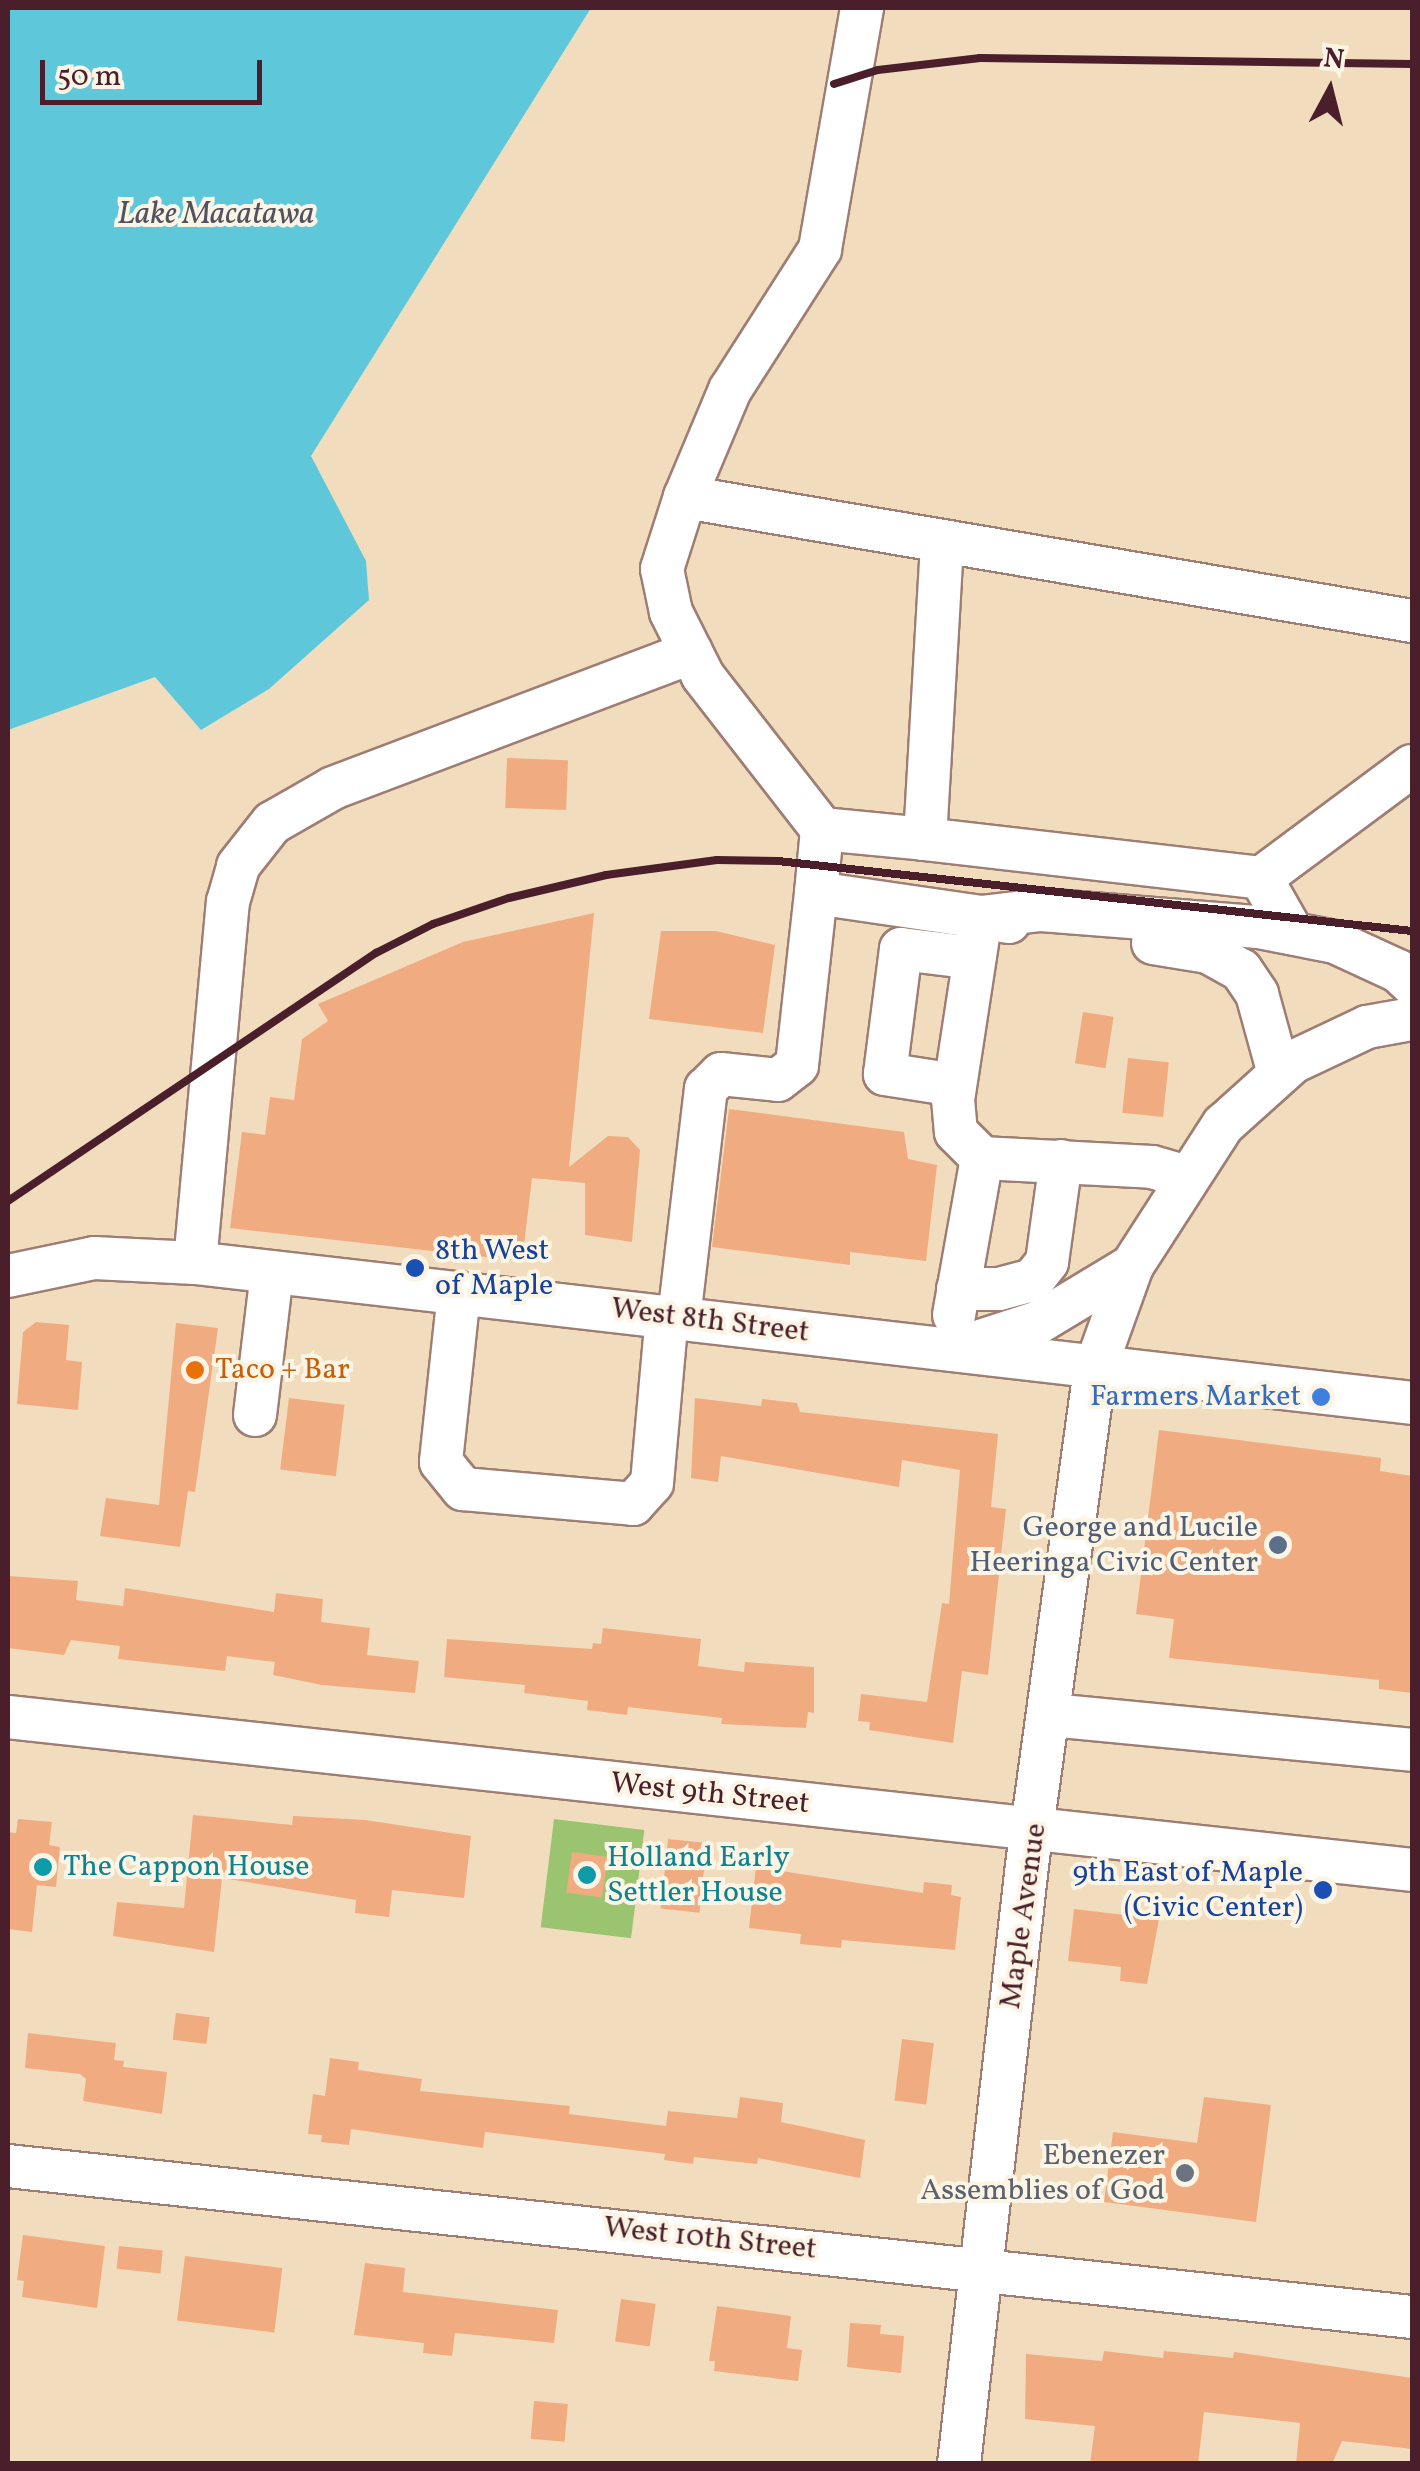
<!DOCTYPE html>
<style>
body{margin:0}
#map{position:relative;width:1420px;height:2471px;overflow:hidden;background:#f1ddbd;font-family:Vollkorn,serif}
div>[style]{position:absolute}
.green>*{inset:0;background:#9bc470;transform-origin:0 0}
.water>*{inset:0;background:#5ec8da}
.building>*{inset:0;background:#f0ac80;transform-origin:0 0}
.roads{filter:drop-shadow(2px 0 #9e7e74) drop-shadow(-2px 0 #9e7e74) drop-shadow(0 2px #9e7e74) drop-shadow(0 -2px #9e7e74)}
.minor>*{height:42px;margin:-21px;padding:0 21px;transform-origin:21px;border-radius:21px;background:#fff}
.rail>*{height:8px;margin:-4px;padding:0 4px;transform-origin:4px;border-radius:4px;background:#4a1f2b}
.dots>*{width:28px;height:28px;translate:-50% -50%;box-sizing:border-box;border:5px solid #fcf5e5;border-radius:50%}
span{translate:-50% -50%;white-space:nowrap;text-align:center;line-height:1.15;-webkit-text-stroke:8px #fcf5e5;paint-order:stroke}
.transit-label{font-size:30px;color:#164399}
.left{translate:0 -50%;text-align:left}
.right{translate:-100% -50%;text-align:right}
.street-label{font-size:30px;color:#4a1f2b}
.food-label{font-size:30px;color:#c56008}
.shop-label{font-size:30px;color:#366cbe}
.service-label{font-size:30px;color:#4e5e75}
.culture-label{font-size:30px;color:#0d838f}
.worship-label{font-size:30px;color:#5b616d}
.water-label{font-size:32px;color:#505260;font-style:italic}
.frame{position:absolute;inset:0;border:10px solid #4a1f2b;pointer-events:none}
.north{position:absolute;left:1280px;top:40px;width:100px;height:100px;-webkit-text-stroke:8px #fcf5e5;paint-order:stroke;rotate:7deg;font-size:28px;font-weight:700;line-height:40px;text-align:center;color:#4a1f2b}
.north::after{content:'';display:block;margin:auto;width:35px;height:45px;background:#4a1f2b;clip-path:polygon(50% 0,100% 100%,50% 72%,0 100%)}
.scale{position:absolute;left:40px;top:60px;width:222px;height:45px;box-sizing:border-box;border:5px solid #4a1f2b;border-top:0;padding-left:12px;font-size:30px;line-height:35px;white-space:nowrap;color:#4a1f2b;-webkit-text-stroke:8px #fcf5e5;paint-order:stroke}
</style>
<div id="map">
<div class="green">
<div style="left:554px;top:1819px;width:91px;height:109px;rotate:7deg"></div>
</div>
<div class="water">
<div style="clip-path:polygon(8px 8px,591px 8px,311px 456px,366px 561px,369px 600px,269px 689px,201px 730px,155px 677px,8px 730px)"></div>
</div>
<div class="building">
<div style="left:507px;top:758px;width:61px;height:50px;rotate:2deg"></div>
<div style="clip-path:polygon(594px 913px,569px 1167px,608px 1136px,628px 1137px,640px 1150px,632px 1242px,585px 1235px,585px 1183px,532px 1178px,522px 1261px,230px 1228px,242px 1132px,265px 1135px,270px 1097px,294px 1100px,302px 1039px,328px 1021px,318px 1004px,463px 942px)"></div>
<div style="clip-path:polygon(661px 931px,716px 931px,775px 945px,763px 1033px,649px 1019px)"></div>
<div style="left:1083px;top:1012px;width:31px;height:52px;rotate:9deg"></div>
<div style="left:1128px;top:1058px;width:41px;height:55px;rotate:6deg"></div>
<div style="clip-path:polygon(729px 1109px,904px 1132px,908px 1159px,937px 1165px,926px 1261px,850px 1252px,850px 1265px,712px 1247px)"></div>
<div style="clip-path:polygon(36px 1322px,69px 1325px,66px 1360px,82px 1362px,78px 1410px,17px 1404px,23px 1332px)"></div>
<div style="clip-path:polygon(176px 1323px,218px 1328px,195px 1492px,188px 1491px,180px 1547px,100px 1536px,106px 1498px,159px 1505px)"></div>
<div style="left:289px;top:1398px;width:56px;height:72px;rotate:7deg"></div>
<div style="clip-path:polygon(695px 1398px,761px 1406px,762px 1399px,797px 1403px,800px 1412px,998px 1434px,991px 1507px,1006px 1509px,988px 1675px,962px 1671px,953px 1743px,869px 1730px,870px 1722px,858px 1721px,861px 1694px,927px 1702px,942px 1603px,949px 1604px,960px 1470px,902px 1460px,899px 1487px,721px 1456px,718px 1482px,691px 1478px)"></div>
<div style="clip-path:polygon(1159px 1430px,1381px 1458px,1380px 1471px,1412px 1476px,1412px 1693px,1379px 1689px,1379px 1680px,1169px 1658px,1174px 1619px,1136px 1614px)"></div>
<div style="clip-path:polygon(8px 1576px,78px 1581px,76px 1600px,123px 1606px,125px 1588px,274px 1612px,276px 1593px,323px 1599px,321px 1622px,370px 1628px,367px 1655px,419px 1661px,415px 1693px,322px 1685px,273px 1675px,275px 1662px,227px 1656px,225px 1671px,118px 1659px,120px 1646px,71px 1640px,64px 1655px,8px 1648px)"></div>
<div style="clip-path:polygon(603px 1628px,701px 1639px,698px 1666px,744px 1672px,745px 1662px,814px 1667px,814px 1713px,808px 1712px,806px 1728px,721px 1724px,722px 1718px,628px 1707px,627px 1715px,587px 1710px,588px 1701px,524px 1693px,525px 1685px,444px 1677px,447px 1639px,592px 1649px,593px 1643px,601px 1644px)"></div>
<div style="clip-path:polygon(193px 1815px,292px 1825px,293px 1816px,365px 1820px,471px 1836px,464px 1898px,392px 1890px,389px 1917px,355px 1913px,356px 1900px,222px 1878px,214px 1952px,113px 1936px,117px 1902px,184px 1908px)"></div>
<div style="clip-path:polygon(18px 1819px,52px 1822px,49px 1845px,60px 1847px,56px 1887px,37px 1885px,32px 1932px,8px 1929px,8px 1832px,16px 1833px)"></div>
<div style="left:668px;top:1839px;width:39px;height:70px;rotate:6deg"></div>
<div style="left:572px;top:1852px;width:36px;height:41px;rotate:8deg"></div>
<div style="clip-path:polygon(756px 1867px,923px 1893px,924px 1882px,952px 1885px,951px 1895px,961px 1897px,955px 1950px,842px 1940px,841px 1948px,800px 1944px,801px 1934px,749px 1928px)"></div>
<div style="clip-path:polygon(1074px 1909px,1159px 1919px,1147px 1984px,1120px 1981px,1121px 1967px,1068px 1961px)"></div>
<div style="left:176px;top:2013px;width:34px;height:27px;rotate:7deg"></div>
<div style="clip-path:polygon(28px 2033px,116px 2043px,114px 2060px,124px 2061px,123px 2067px,167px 2072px,162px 2114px,83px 2101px,86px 2079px,80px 2074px,25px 2068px)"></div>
<div style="left:902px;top:2039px;width:32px;height:62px;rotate:7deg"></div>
<div style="clip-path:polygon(330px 2058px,359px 2062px,358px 2070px,422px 2079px,420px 2091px,570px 2106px,569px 2114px,666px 2126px,668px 2111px,737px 2118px,740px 2097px,783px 2103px,781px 2122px,865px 2140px,860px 2178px,758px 2158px,757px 2164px,694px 2157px,693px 2164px,664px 2160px,665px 2154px,485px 2132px,483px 2148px,351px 2129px,349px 2145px,321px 2142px,322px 2135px,308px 2134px,313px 2094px,325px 2096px)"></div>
<div style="clip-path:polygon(1204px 2097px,1271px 2105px,1256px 2222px,1104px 2202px,1113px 2132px,1197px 2143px)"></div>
<div style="clip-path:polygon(23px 2235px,105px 2246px,97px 2308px,22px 2297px,24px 2281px,17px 2280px)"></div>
<div style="left:119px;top:2246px;width:44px;height:23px;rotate:6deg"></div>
<div style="left:185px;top:2256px;width:98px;height:65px;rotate:7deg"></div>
<div style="clip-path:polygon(365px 2263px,405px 2268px,403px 2292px,558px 2310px,554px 2343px,455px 2333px,452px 2356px,423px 2353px,424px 2343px,354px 2335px)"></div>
<div style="left:621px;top:2299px;width:35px;height:43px;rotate:8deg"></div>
<div style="clip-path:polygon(717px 2306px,791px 2316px,787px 2348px,802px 2350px,798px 2381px,714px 2371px,715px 2361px,709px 2361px)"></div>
<div style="clip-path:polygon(850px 2323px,881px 2325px,880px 2334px,904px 2336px,901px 2373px,847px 2367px)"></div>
<div style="clip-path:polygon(1104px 2351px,1163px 2358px,1164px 2351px,1233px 2358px,1234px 2352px,1412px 2378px,1412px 2449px,1342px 2441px,1332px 2464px,1296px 2464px,1300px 2423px,1204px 2412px,1198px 2464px,1090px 2464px,1095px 2426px,1025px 2419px,1026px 2354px,1102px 2361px)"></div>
<div style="left:534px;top:2401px;width:34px;height:38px;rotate:5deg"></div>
</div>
<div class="roads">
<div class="minor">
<div style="left:685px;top:497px;width:116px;rotate:-67.2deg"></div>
<div style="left:730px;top:390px;width:167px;rotate:-57.4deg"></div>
<div style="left:820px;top:249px;width:245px;rotate:-80.1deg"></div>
<div style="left:822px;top:829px;width:103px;rotate:5.5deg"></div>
<div style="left:925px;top:839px;width:296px;rotate:-86.7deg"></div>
<div style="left:925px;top:839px;width:338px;rotate:6.6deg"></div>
<div style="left:1261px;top:878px;width:64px;rotate:60.3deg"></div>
<div style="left:1261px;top:878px;width:188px;rotate:-36.6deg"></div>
<div style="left:816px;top:893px;width:64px;rotate:-84.6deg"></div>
<div style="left:822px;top:829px;width:194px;rotate:-127.9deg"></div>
<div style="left:703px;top:676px;width:72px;rotate:-116.6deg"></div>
<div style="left:671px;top:612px;width:44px;rotate:-101.8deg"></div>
<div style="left:662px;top:569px;width:76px;rotate:-72.3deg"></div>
<div style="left:685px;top:497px;width:737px;rotate:9.68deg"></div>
<div style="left:1009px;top:922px;width:28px;rotate:-170deg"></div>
<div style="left:981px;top:917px;width:184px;rotate:98.7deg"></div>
<div style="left:953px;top:1099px;width:33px;rotate:85deg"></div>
<div style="left:956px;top:1132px;width:37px;rotate:45deg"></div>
<div style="left:982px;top:1158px;width:170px;rotate:3deg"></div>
<div style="left:1152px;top:1167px;width:37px;rotate:16deg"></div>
<div style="left:1153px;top:943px;width:56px;rotate:9.3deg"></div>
<div style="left:1208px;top:952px;width:38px;rotate:29deg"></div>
<div style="left:1241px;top:970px;width:29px;rotate:56deg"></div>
<div style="left:1257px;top:994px;width:83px;rotate:74.6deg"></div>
<div style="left:955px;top:1085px;width:71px;rotate:-171.1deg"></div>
<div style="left:885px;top:1074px;width:126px;rotate:-82.7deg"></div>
<div style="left:901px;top:949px;width:74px;rotate:7deg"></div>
<div style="left:195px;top:1263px;width:363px;rotate:-84.8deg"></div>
<div style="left:228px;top:902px;width:37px;rotate:-74deg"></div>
<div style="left:238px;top:866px;width:55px;rotate:-51.7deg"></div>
<div style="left:272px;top:823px;width:70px;rotate:-29.8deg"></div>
<div style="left:333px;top:788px;width:383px;rotate:-20.7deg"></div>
<div style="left:8px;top:1276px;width:88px;rotate:-11.8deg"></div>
<div style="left:94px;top:1258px;width:101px;rotate:2.8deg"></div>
<div style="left:195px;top:1263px;width:1225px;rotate:6.56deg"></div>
<div style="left:958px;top:1289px;width:41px"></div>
<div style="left:999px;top:1289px;width:35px;rotate:-15deg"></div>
<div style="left:1033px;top:1280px;width:23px;rotate:-52deg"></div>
<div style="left:1047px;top:1262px;width:102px;rotate:-82.1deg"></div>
<div style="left:459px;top:1293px;width:170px;rotate:96.1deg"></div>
<div style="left:441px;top:1462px;width:35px;rotate:51deg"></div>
<div style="left:463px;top:1489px;width:171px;rotate:5deg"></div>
<div style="left:633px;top:1504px;width:28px;rotate:-48deg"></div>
<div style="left:652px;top:1483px;width:168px;rotate:-84.9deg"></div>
<div style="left:954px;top:1315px;width:159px;rotate:-79.9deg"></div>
<div style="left:679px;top:1318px;width:231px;rotate:-83.3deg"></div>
<div style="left:706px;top:1089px;width:21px;rotate:-45deg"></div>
<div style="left:721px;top:1074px;width:57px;rotate:6deg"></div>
<div style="left:778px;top:1080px;width:24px;rotate:-38deg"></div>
<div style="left:797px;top:1065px;width:173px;rotate:-83.7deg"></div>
<div style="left:816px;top:893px;width:167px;rotate:8.3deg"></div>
<div style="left:981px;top:917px;width:60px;rotate:-6.7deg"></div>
<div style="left:1041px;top:910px;width:218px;rotate:4.5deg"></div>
<div style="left:1258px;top:927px;width:78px;rotate:11deg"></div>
<div style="left:1335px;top:942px;width:69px;rotate:24.7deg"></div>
<div style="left:1398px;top:971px;width:19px;rotate:43deg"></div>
<div style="left:965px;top:1346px;width:78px;rotate:-18deg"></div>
<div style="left:1039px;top:1322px;width:109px;rotate:-31.1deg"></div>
<div style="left:255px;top:1415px;width:144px;rotate:-83.2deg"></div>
<div style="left:1051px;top:1715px;width:363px;rotate:5.5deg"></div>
<div style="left:8px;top:1717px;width:1412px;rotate:6.22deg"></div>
<div style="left:8px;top:2166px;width:1412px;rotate:6.14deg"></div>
<div style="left:959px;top:2464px;width:603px;rotate:-83.52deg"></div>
<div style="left:1027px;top:1865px;width:501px;rotate:-82.19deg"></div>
<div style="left:1095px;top:1369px;width:109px;rotate:-70.2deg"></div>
<div style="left:1132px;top:1266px;width:168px;rotate:-57.2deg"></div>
<div style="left:1223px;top:1125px;width:94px;rotate:-42deg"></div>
<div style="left:1293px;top:1062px;width:82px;rotate:-25.3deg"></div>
<div style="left:1367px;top:1027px;width:46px;rotate:-10.1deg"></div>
</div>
</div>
<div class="rail">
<div style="left:834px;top:84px;width:46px;rotate:-17.7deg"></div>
<div style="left:878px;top:70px;width:103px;rotate:-6.7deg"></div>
<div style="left:980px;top:58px;width:432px;rotate:0.8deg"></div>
<div style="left:8px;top:1201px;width:444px;rotate:-34deg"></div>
<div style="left:376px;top:953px;width:64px;rotate:-27deg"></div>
<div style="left:433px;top:924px;width:80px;rotate:-18.9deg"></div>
<div style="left:509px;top:898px;width:100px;rotate:-13.3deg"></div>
<div style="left:606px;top:875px;width:112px;rotate:-7.7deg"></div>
<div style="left:717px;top:860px;width:61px;rotate:0.9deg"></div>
<div style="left:778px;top:861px;width:638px;rotate:6.3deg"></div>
</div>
<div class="dots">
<div style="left:415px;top:1268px;background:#1a4fb4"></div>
<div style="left:195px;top:1370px;background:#e8710a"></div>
<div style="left:1321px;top:1397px;background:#3f7fe0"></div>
<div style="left:1278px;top:1545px;background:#5c6f8a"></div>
<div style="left:43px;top:1867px;background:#0f9aa8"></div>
<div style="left:587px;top:1875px;background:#0f9aa8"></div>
<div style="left:1323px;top:1890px;background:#1a4fb4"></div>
<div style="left:1185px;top:2173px;background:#6b7280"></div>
</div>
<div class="transit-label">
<span class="left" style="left:435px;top:1268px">8th West<br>of Maple</span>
<span class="right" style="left:1303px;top:1890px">9th East of Maple<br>(Civic Center)</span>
</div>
<div class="street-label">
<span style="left:710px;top:1321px;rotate:7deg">West 8th Street</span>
<span style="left:710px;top:1794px;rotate:6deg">West 9th Street</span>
<span style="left:1024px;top:1916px;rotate:-82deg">Maple Avenue</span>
<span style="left:710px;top:2239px;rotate:6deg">West 10th Street</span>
</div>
<div class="food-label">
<span class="left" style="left:215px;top:1370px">Taco + Bar</span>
</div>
<div class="shop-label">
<span class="right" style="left:1301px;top:1397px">Farmers Market</span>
</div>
<div class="service-label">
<span class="right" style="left:1258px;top:1545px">George and Lucile<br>Heeringa Civic Center</span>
</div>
<div class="culture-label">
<span class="left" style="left:607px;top:1875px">Holland Early<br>Settler House</span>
<span class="left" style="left:63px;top:1867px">The Cappon House</span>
</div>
<div class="worship-label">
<span class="right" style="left:1165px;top:2173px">Ebenezer<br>Assemblies of God</span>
</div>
<div class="water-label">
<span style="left:216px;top:215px">Lake Macatawa</span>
</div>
<div class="frame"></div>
<div class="north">N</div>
<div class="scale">50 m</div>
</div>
